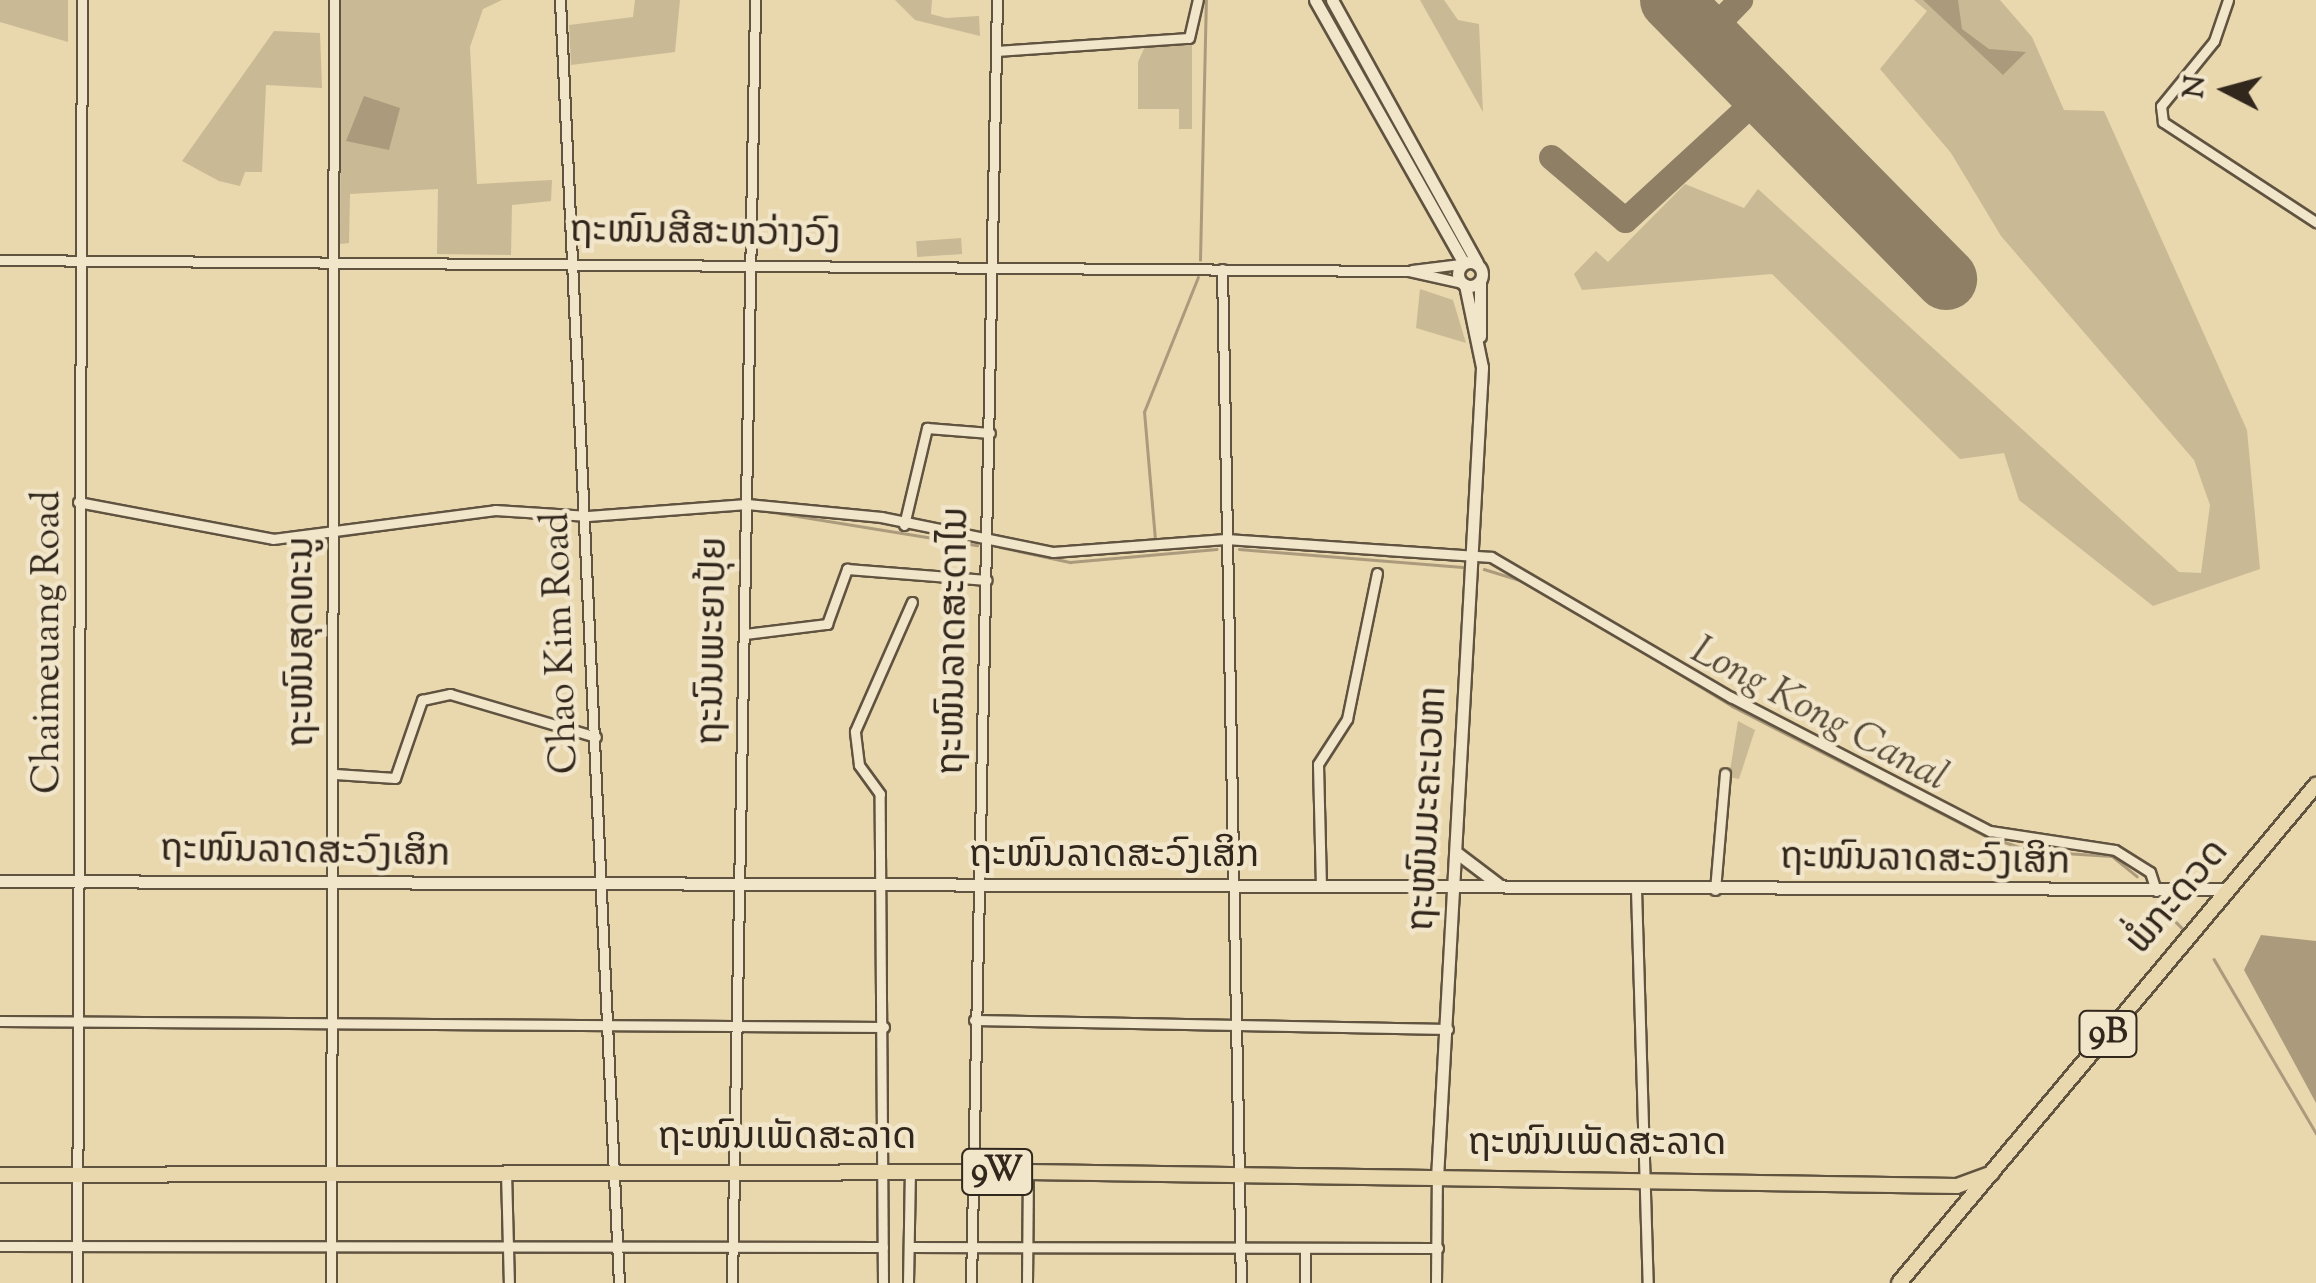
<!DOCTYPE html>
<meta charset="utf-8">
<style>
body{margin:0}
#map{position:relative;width:2316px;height:1283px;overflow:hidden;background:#e9d7ae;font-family:"Sorts Mill Goudy","Noto Sans Lao",serif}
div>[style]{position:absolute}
.green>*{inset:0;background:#cab995;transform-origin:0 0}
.water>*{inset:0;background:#ab9b7c}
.stream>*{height:2.5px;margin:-1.25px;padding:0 1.25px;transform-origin:1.25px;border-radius:1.25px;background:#ab9b7c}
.taxiway>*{height:25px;margin:-12.5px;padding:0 12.5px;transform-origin:12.5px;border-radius:12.5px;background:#8e7f65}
.runway>*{height:62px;margin:-31px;padding:0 31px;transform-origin:31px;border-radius:31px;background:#8e7f65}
.roads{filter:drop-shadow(2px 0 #605340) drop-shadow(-2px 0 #605340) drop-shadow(0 2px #605340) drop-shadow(0 -2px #605340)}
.minor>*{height:9px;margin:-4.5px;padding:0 4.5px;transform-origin:4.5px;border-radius:4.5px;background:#f1e5ca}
.tertiary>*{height:11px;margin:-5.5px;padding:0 5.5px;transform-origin:5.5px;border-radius:5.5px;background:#f1e5ca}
.tertiary>.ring{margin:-5.5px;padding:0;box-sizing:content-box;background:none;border:11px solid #f1e5ca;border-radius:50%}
.primary>*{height:14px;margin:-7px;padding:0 7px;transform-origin:7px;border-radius:7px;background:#e9d7ae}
span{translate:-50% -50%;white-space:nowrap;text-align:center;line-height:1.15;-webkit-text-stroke:9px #f1e5ca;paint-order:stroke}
.shield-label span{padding:2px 8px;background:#f1e5ca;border:2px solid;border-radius:8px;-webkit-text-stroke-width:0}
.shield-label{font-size:35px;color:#32271c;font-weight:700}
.street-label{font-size:38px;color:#32271c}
.water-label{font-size:40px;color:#564a39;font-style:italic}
.north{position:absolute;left:2176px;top:40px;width:100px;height:100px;-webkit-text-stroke:8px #f1e5ca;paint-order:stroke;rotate:276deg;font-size:28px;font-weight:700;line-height:40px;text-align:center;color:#32271c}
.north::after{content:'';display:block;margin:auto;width:35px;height:45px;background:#32271c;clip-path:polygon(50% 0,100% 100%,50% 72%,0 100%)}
</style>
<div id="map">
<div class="green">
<div style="clip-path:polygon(0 0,68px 0,68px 42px,0 22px)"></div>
<div style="clip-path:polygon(341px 0,502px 0,483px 9px,470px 47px,477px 184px,552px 180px,551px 201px,512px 205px,511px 255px,437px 254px,438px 189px,350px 194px,349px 243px,340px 244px)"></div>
<div style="clip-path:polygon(635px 0,680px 0,675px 52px,571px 65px,569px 25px,633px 17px)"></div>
<div style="clip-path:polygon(895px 0,932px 0,931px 14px,946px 18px,979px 16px,980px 36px,915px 20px)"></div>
<div style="clip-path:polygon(1420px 0,1444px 0,1458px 20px,1479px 24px,1483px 112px)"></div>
<div style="clip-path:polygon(1914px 0,2000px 0,2032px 37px,2064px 110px,2104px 111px,2247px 430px,2260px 569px,2153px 606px,2019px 500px,2004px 453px,1960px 459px,1772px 274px,1582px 290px,1574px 274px,1596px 251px,1608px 262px,1685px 184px,1744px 208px,1758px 189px,2179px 572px,2201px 573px,2210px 505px,2194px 460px,2001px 236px,1951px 153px,1880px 69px,1927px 11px)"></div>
<div style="clip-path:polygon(274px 31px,320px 33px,322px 88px,266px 85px,262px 172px,245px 172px,240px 186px,219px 181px,182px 161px)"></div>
<div style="clip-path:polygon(1192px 42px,1192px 129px,1179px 129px,1179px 109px,1138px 109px,1138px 62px,1146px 44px)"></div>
<div style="left:961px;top:238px;width:16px;height:45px;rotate:86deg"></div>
<div style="clip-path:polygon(1420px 289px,1453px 300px,1466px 343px,1416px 328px)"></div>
<div style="clip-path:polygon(1738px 721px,1755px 730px,1739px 779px,1729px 777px)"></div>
</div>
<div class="water">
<div style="clip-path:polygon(1923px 0,1958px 0,1962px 29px,1989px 49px,2026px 52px,2003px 75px)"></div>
<div style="clip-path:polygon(364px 96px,400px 108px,389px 150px,346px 141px)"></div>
<div style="clip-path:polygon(2261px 935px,2316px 941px,2316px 1103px,2244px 970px)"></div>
</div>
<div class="stream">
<div style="left:1200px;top:260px;width:260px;rotate:-88.7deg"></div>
<div style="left:754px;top:509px;width:226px;rotate:9.2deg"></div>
<div style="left:471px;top:517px;width:27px;rotate:-4deg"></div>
<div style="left:195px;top:528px;width:79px;rotate:10.9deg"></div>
<div style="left:273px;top:543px;width:51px;rotate:-6.7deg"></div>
<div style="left:341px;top:536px;width:103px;rotate:-8.4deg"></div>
<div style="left:1155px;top:540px;width:128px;rotate:-94.9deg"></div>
<div style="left:1144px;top:412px;width:145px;rotate:-68.2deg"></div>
<div style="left:1000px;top:547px;width:72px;rotate:12.1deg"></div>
<div style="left:1070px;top:562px;width:147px;rotate:-5.1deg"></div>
<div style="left:1239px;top:549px;width:224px;rotate:4.6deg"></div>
<div style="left:1484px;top:569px;width:44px;rotate:17.2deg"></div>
<div style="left:1606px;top:629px;width:148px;rotate:31.4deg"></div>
<div style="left:1732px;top:706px;width:283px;rotate:27.1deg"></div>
<div style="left:1984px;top:835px;width:50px;rotate:18.8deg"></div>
<div style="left:2031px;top:851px;width:81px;rotate:3.5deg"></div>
<div style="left:2112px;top:856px;width:32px;rotate:39deg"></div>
<div style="left:2158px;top:904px;width:38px;rotate:45deg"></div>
<div style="left:2214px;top:959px;width:202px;rotate:59.6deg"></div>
</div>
<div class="taxiway">
<div style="left:1706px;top:35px;width:49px;rotate:-45.8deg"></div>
<div style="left:1551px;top:157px;width:97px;rotate:40.4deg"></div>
<div style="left:1625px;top:220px;width:188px;rotate:-42.6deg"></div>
</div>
<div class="runway">
<div style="left:1671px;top:0;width:392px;rotate:45.4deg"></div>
</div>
<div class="roads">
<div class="minor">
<div style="left:560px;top:0;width:1284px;rotate:87.37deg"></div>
<div style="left:2228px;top:0;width:43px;rotate:108.9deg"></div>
<div style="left:2214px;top:41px;width:84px;rotate:129.2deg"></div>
<div style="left:2161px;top:106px;width:16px;rotate:83deg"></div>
<div style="left:2163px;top:122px;width:183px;rotate:33.2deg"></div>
<div style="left:996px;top:51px;width:193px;rotate:-3.9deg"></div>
<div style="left:1189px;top:38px;width:39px;rotate:-77deg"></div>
<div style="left:0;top:260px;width:1409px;rotate:0.45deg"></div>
<div style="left:1409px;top:271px;width:54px;rotate:12.8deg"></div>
<div style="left:1222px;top:269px;width:1014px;rotate:88.93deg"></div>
<div style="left:1412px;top:270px;width:49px;rotate:-7deg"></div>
<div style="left:78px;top:502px;width:198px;rotate:10.7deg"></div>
<div style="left:273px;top:539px;width:224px;rotate:-7.4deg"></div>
<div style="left:495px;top:510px;width:93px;rotate:3.7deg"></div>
<div style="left:588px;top:516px;width:159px;rotate:-4.3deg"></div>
<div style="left:747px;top:504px;width:135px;rotate:5.5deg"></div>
<div style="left:881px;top:517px;width:176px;rotate:11.5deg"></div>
<div style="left:1053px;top:552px;width:173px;rotate:-4.3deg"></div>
<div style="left:1226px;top:539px;width:266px;rotate:3.9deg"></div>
<div style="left:1491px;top:557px;width:278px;rotate:30.3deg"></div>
<div style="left:1731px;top:697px;width:292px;rotate:27.4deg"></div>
<div style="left:1990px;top:831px;width:126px;rotate:8.6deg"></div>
<div style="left:2115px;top:850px;width:41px;rotate:32.2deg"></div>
<div style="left:2150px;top:872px;width:20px;rotate:72deg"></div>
<div style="left:904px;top:525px;width:100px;rotate:-76.7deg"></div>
<div style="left:927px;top:428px;width:63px;rotate:4.5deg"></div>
<div style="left:745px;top:634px;width:83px;rotate:-7deg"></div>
<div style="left:827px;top:624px;width:59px;rotate:-70deg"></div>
<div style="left:847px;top:569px;width:140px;rotate:4.5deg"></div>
<div style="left:335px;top:774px;width:60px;rotate:3.8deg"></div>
<div style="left:395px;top:778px;width:83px;rotate:-70.9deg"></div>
<div style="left:422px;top:700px;width:29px;rotate:-12deg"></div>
<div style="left:450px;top:694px;width:152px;rotate:16.4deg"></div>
<div style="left:1321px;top:887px;width:123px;rotate:-91.4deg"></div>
<div style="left:1318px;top:764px;width:54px;rotate:-57.2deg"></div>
<div style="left:1347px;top:719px;width:149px;rotate:-78.4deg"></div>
<div style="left:1636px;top:889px;width:394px;rotate:88.3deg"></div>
<div style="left:1715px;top:890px;width:117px;rotate:-85.1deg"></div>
<div style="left:974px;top:1020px;width:474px;rotate:1.1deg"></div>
<div style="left:0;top:1021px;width:884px;rotate:0.39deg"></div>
<div style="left:506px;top:1172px;width:111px;rotate:88.5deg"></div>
<div style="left:0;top:1246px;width:883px;rotate:0.06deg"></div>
<div style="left:909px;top:1247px;width:529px;rotate:0.11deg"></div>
<div style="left:1305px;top:1249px;width:34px;rotate:90deg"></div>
<div style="left:77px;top:1283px;width:1283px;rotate:-89.78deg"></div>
<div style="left:331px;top:1283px;width:1283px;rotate:-89.87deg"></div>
<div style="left:732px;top:1283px;width:1283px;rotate:-88.97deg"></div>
<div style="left:883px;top:1283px;width:489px;rotate:-90.4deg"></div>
<div style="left:880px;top:794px;width:36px;rotate:-126deg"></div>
<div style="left:859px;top:765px;width:34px;rotate:-97deg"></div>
<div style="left:855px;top:731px;width:141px;rotate:-66.2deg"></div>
<div style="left:908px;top:1283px;width:111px;rotate:-89deg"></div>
<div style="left:971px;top:1283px;width:1283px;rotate:-88.84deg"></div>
<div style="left:1027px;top:1283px;width:111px;rotate:-89.5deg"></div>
<div style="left:1436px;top:1283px;width:105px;rotate:-89.5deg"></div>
</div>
<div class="tertiary">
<div style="left:1315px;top:0;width:302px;rotate:60.5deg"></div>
<div style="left:1332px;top:0;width:300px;rotate:61.1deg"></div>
<div class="ring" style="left:1458px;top:262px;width:13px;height:13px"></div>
<div style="left:1480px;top:282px;width:54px;rotate:90deg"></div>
<div style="left:1457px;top:853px;width:51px;rotate:37.1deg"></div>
<div style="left:0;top:881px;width:2229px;rotate:0.21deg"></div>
<div style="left:1437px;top:1178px;width:812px;rotate:-86.82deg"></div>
<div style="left:1482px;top:367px;width:84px;rotate:-101.7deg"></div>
</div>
<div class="primary">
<div style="left:0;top:1175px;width:1028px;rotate:-0.17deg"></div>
<div style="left:1028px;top:1172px;width:929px;rotate:0.86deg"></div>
<div style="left:1957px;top:1186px;width:37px;rotate:-20deg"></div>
<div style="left:1899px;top:1283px;width:650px;rotate:-50.06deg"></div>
</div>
</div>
<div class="shield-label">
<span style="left:2108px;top:1034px">9B</span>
<span style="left:997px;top:1172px">9W</span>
</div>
<div class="street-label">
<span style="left:705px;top:235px;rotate:1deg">ຖະໜົນສີສະຫວ່າງວົງ</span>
<span style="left:715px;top:641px;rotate:-89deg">ຖະນົນພະຍາປຸ້ຍ</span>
<span style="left:956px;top:641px;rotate:-89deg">ຖະໜົນລາດສະດາໄນ</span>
<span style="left:50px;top:642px;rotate:-90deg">Chaimeuang Road</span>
<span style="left:304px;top:642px;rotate:-90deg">ຖະໜົນສຸດທະນູ</span>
<span style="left:563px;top:643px;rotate:-92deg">Chao Kim Road</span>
<span style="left:1430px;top:809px;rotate:-87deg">ຖະໜົນມະຄະເວຫາ</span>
<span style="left:305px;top:854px;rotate:1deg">ຖະໜົນລາດສະວົງເສິກ</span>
<span style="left:1114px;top:858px">ຖະໜົນລາດສະວົງເສິກ</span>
<span style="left:1925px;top:862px;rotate:1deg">ຖະໜົນລາດສະວົງເສິກ</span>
<span style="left:2179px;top:898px;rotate:-50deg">ພໍ່ກະດວດ</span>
<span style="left:787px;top:1140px">ຖະໜົນເພັດສະລາດ</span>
<span style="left:1597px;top:1146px">ຖະໜົນເພັດສະລາດ</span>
</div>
<div class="water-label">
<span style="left:1818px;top:716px;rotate:28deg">Long Kong Canal</span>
</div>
<div class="north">N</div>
</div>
